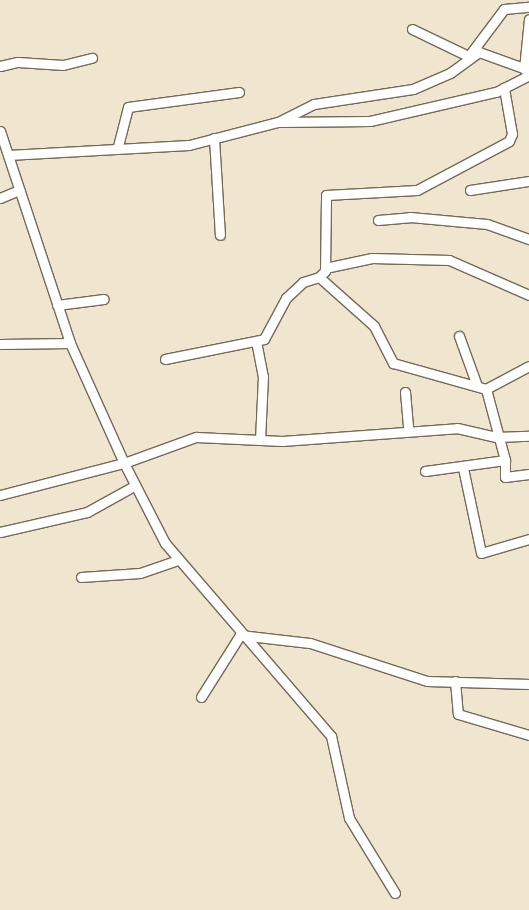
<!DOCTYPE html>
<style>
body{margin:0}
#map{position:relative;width:529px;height:910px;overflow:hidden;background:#f0e6d0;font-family:Figtree,sans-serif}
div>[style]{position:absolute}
.roads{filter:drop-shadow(1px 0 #746a58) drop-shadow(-1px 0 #746a58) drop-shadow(0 1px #746a58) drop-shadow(0 -1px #746a58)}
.minor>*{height:9px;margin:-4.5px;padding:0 4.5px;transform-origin:4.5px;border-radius:4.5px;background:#fff}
span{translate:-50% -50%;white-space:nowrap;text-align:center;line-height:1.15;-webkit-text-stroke:4px #f0e6d0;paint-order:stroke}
</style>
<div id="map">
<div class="roads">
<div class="minor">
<div style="left:412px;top:29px;width:62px;rotate:25.7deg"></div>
<div style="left:471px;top:53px;width:55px;rotate:-53.1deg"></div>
<div style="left:504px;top:9px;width:25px;rotate:-5deg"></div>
<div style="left:0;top:66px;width:18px;rotate:-13deg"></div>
<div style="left:18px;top:62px;width:45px;rotate:3.8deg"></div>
<div style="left:63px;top:65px;width:30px;rotate:-14deg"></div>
<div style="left:524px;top:69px;width:50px;rotate:-84.3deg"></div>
<div style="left:279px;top:122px;width:91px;rotate:-0.6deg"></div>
<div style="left:370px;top:121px;width:129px;rotate:-13deg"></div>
<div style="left:496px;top:92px;width:37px;rotate:-27deg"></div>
<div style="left:0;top:131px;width:223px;rotate:71.7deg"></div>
<div style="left:70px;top:343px;width:132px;rotate:65.8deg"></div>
<div style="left:124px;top:463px;width:77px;rotate:-19.9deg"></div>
<div style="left:196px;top:437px;width:86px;rotate:2.7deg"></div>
<div style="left:282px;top:441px;width:175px;rotate:-4.2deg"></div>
<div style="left:457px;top:428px;width:40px;rotate:13deg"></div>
<div style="left:496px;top:437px;width:33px;rotate:-2deg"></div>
<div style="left:214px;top:138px;width:97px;rotate:86.5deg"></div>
<div style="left:118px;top:146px;width:40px;rotate:-75.6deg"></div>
<div style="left:128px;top:107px;width:112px;rotate:-7.7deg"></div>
<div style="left:8px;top:155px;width:181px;rotate:-3.2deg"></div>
<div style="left:189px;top:145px;width:92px;rotate:-14.5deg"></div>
<div style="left:278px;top:122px;width:40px;rotate:-26.6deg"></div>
<div style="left:314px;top:104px;width:100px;rotate:-8.6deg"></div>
<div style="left:413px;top:89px;width:40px;rotate:-23.4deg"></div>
<div style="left:450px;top:73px;width:36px;rotate:-36deg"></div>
<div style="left:479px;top:52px;width:53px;rotate:19.8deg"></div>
<div style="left:470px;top:190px;width:60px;rotate:-8.7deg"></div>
<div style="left:0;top:198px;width:21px;rotate:-23deg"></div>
<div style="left:378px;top:220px;width:32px;rotate:-5deg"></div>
<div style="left:410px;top:217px;width:77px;rotate:5.2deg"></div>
<div style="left:487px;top:224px;width:45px;rotate:19.7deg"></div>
<div style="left:325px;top:268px;width:48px;rotate:-12deg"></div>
<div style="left:372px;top:258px;width:77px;rotate:1.5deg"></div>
<div style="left:449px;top:260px;width:87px;rotate:23.6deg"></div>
<div style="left:319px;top:277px;width:8px;rotate:-45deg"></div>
<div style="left:325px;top:271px;width:76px;rotate:-89.2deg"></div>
<div style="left:326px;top:195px;width:91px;rotate:-3.1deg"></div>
<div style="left:417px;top:190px;width:104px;rotate:-28deg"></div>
<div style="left:509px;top:141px;width:8px;rotate:-67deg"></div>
<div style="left:512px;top:134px;width:47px;rotate:-99.9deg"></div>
<div style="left:57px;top:305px;width:47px;rotate:-7.3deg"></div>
<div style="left:459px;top:336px;width:50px;rotate:70.1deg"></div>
<div style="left:256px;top:341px;width:36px;rotate:79deg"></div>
<div style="left:263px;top:376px;width:64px;rotate:92.7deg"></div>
<div style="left:0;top:344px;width:70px;rotate:-0.8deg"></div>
<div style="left:165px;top:359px;width:101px;rotate:-11.4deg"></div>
<div style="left:264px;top:339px;width:47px;rotate:-61.8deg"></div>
<div style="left:286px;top:298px;width:23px;rotate:-43deg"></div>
<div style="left:303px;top:282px;width:17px;rotate:-17deg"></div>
<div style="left:319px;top:277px;width:74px;rotate:41.7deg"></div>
<div style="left:374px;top:326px;width:42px;rotate:62.8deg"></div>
<div style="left:393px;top:363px;width:97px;rotate:15.6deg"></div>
<div style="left:529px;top:366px;width:49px;rotate:151.9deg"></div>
<div style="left:486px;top:389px;width:73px;rotate:75deg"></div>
<div style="left:505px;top:460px;width:17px;rotate:90deg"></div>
<div style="left:505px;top:477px;width:24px;rotate:-7deg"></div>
<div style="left:405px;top:392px;width:38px;rotate:85deg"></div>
<div style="left:463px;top:468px;width:87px;rotate:78deg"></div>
<div style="left:481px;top:553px;width:50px;rotate:-16.3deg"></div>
<div style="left:425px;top:471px;width:81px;rotate:-7.8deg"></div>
<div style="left:0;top:495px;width:128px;rotate:-14.5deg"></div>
<div style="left:124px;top:463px;width:90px;rotate:62.9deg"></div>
<div style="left:165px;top:543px;width:255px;rotate:49.3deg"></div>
<div style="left:331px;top:736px;width:84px;rotate:77.6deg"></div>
<div style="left:349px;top:818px;width:88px;rotate:58.5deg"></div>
<div style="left:0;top:532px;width:89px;rotate:-12.9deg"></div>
<div style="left:87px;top:512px;width:54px;rotate:-29deg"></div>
<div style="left:81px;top:577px;width:59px;rotate:-3.9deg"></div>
<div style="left:140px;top:573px;width:40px;rotate:-18.9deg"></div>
<div style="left:455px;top:681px;width:33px;rotate:85deg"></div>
<div style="left:458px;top:714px;width:74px;rotate:16.5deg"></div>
<div style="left:201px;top:697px;width:73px;rotate:-57.8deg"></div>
<div style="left:240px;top:635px;width:70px;rotate:6.5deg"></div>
<div style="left:310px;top:643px;width:123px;rotate:18deg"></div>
<div style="left:427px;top:681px;width:102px;rotate:1.7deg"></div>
</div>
</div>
</div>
